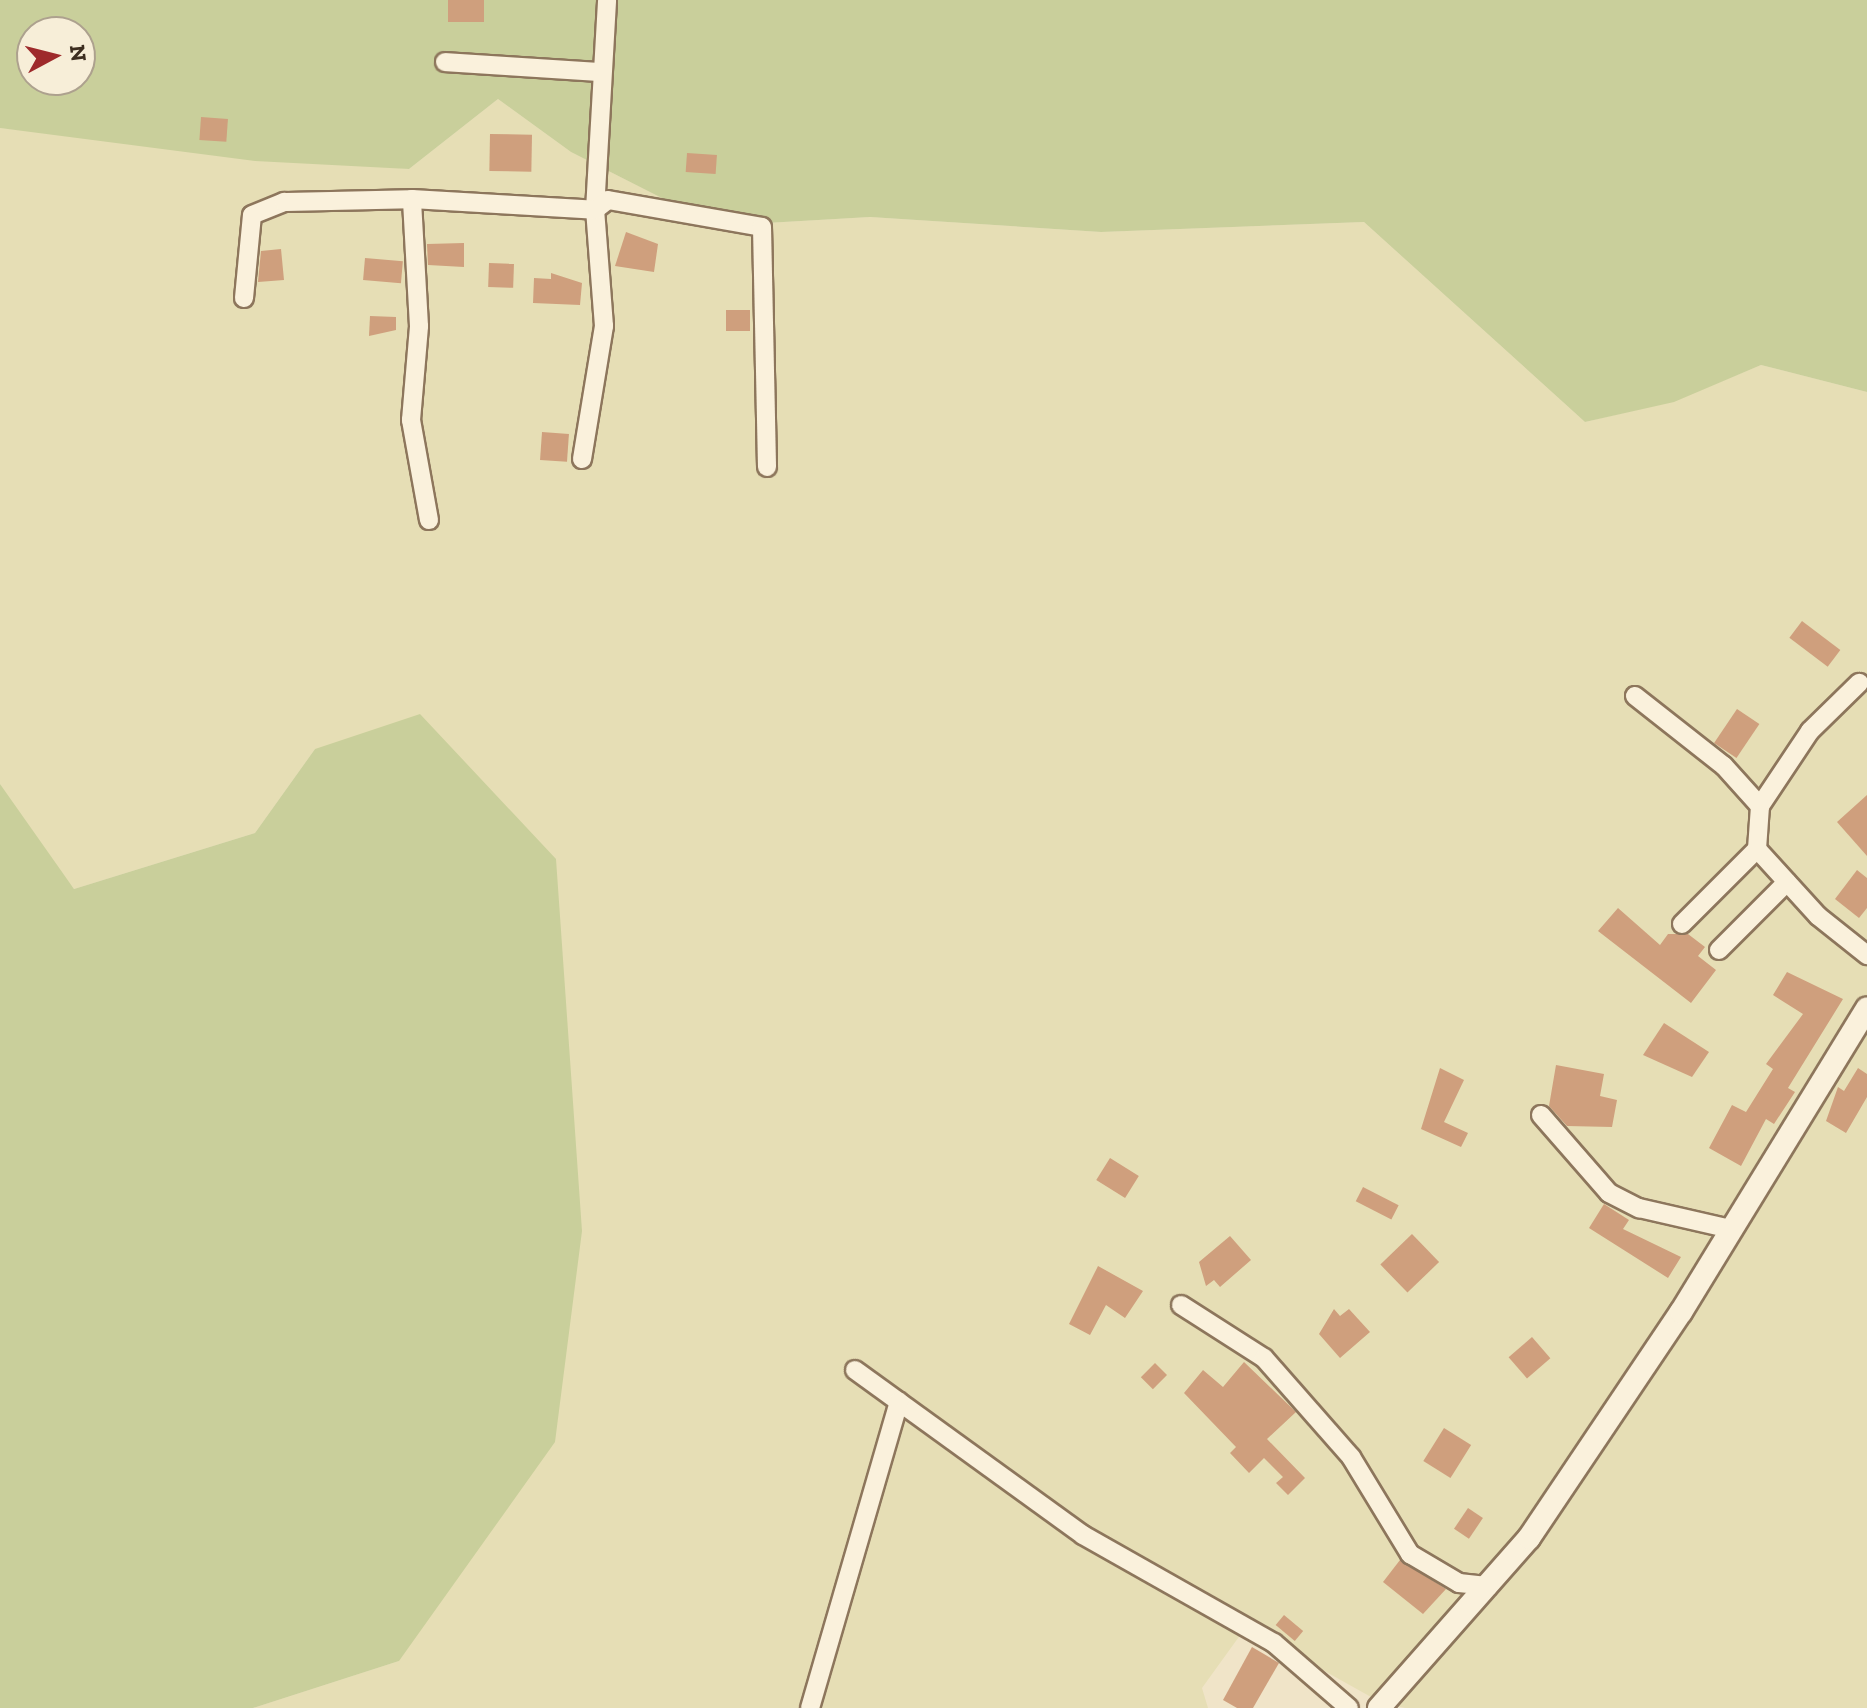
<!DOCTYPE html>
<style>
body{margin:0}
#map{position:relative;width:1867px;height:1708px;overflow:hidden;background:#f0e4c8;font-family:"Zilla Slab",serif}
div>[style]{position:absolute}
.farmland>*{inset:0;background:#e6deb5}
.green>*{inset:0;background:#c9cf9b}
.building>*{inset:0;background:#cf9f7d;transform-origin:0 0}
.roads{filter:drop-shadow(2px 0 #8d765c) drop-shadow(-2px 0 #8d765c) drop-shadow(0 2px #8d765c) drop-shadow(0 -2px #8d765c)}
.minor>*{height:18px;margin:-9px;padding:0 9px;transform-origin:9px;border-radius:9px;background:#faf1dc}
.tertiary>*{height:22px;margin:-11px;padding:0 11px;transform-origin:11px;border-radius:11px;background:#faf1dc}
span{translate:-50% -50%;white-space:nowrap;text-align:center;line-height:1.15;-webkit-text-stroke:6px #f7eed8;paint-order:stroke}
.north{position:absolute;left:16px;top:16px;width:80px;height:80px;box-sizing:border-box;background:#f7eed8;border:2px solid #ada18e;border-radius:50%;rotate:83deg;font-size:22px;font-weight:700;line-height:32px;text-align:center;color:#3d2e20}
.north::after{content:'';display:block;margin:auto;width:28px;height:36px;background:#9e2a2b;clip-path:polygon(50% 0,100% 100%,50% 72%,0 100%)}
</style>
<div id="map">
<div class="farmland">
<div style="clip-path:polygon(498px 99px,571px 152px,717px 226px,870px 217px,1101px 232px,1364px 222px,1585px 422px,1674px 401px,1761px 365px,1867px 392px,1867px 1708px,1405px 1708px,1380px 1702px,1246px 1627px,1202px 1688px,1208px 1708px,253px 1708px,399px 1661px,315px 749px,255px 833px,74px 889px,7px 799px,0 784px,0 128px,409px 169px)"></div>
</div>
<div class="green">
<div style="clip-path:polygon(evenodd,0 0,1867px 0,1867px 392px,1761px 365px,1674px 402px,1585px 422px,1364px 222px,1101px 232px,870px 217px,717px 226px,571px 152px,498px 99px,409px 169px,255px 161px,0 128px,0 0,32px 32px,80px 32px,80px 80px,32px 80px,32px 32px)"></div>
<div style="clip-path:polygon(420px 714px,556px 859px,582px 1231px,555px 1442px,399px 1661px,253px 1708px,0 1708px,0 784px,74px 889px,255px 833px,315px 749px)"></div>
</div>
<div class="building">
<div style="left:448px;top:0;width:36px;height:22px"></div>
<div style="left:201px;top:117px;width:27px;height:23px;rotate:4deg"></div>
<div style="left:490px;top:134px;width:42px;height:37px;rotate:1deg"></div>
<div style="left:687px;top:153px;width:30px;height:19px;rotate:4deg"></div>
<div style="clip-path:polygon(626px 232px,658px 244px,654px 272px,615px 266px)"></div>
<div style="clip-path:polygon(464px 243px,464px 267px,428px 265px,427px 244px)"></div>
<div style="clip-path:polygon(281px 249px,284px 280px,258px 282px,261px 251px)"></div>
<div style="left:365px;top:258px;width:38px;height:22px;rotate:5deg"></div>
<div style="left:489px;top:263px;width:25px;height:24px;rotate:2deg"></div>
<div style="clip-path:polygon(551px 273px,582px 283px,580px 305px,533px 303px,534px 278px,551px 279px)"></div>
<div style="left:726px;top:310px;width:24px;height:21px"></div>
<div style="clip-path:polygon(370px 316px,396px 317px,396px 330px,369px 336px)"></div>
<div style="left:542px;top:432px;width:27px;height:28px;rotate:4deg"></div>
<div style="left:1802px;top:621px;width:48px;height:21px;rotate:37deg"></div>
<div style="left:1737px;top:709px;width:27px;height:41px;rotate:34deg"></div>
<div style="clip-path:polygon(1867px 795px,1867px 856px,1837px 822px)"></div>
<div style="clip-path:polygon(1857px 870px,1867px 878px,1867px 908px,1859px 918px,1835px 899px)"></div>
<div style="clip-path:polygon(1618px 908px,1660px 945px,1668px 934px,1688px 934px,1705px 947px,1698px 956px,1716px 970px,1691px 1003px,1598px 931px)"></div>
<div style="clip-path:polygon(1787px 972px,1843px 999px,1788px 1088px,1795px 1092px,1774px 1124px,1766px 1119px,1741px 1166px,1709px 1148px,1732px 1105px,1746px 1112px,1773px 1069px,1766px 1064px,1803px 1014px,1773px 995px)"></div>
<div style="clip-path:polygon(1664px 1023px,1709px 1052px,1692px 1077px,1643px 1055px)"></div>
<div style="clip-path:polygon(1556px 1065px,1604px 1074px,1600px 1096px,1617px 1100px,1612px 1127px,1567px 1126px,1549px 1106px)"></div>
<div style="clip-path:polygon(1440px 1068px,1464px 1080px,1444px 1122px,1468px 1133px,1461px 1147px,1421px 1129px)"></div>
<div style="clip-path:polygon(1858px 1068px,1867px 1074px,1867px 1097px,1846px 1133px,1826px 1121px,1838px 1087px,1844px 1091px)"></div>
<div style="left:1110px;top:1158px;width:34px;height:26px;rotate:32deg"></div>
<div style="left:1363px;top:1187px;width:40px;height:16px;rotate:27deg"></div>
<div style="clip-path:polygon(1604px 1204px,1629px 1220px,1623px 1229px,1681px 1257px,1668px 1278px,1589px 1228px)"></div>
<div style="left:1412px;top:1234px;width:39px;height:44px;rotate:46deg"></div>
<div style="clip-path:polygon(1230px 1236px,1251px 1260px,1220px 1287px,1214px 1280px,1206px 1286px,1199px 1262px)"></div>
<div style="clip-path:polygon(1098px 1266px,1143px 1291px,1125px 1318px,1106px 1305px,1090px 1335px,1069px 1324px)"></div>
<div style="clip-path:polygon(1334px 1309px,1340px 1316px,1349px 1309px,1370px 1332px,1340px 1358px,1319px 1334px)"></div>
<div style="left:1532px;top:1337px;width:28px;height:31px;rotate:49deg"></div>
<div style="clip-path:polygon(1244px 1362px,1296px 1412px,1267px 1439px,1305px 1478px,1288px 1495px,1276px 1483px,1283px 1477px,1264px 1458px,1249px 1473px,1230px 1453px,1236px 1447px,1184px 1393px,1203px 1370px,1223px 1387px)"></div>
<div style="left:1155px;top:1363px;width:17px;height:20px;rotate:45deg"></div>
<div style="left:1444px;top:1428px;width:32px;height:39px;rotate:32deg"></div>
<div style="left:1468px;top:1508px;width:18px;height:25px;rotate:34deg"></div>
<div style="clip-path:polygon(1400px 1560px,1446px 1589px,1423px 1614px,1383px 1582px)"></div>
<div style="left:1284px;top:1615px;width:25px;height:13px;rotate:40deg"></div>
<div style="clip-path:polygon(1252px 1647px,1279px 1663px,1253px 1708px,1237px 1708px,1223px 1700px)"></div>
</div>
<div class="roads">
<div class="minor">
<div style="left:445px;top:62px;width:153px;rotate:3.7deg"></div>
<div style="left:244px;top:298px;width:83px;rotate:-84.5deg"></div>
<div style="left:252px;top:215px;width:35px;rotate:-22deg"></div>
<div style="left:284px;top:202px;width:128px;rotate:-1.3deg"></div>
<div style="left:582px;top:459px;width:135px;rotate:-80.6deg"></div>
<div style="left:604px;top:326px;width:116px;rotate:-94.4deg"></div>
<div style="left:595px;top:210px;width:210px;rotate:-86.7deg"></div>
<div style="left:429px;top:520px;width:102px;rotate:-100.2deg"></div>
<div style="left:411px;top:420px;width:94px;rotate:-85.1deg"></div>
<div style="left:419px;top:326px;width:127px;rotate:-93.2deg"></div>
<div style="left:412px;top:199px;width:183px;rotate:3.4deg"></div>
<div style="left:595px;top:210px;width:16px;rotate:-38deg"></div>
<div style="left:608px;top:200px;width:156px;rotate:9.9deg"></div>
<div style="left:762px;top:227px;width:240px;rotate:88.8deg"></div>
<div style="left:1635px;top:696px;width:113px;rotate:38.2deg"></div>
<div style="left:1724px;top:766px;width:54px;rotate:48deg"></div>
<div style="left:1757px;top:849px;width:43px;rotate:-86deg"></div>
<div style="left:1760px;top:806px;width:90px;rotate:-56.3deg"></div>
<div style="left:1810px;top:731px;width:69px;rotate:-44.4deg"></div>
<div style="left:1682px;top:924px;width:106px;rotate:-45deg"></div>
<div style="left:1757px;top:849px;width:91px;rotate:47.7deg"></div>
<div style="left:1818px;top:916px;width:63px;rotate:38.5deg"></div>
<div style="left:1719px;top:950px;width:96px;rotate:-45deg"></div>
<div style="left:1541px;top:1115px;width:103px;rotate:48.9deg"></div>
<div style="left:1609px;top:1193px;width:34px;rotate:27deg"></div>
<div style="left:1639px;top:1208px;width:94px;rotate:12.9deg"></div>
<div style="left:1181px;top:1305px;width:98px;rotate:32.6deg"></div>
<div style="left:1264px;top:1358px;width:132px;rotate:48.7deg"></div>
<div style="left:1351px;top:1457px;width:114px;rotate:58.7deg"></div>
<div style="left:1410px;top:1554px;width:57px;rotate:30.6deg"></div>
<div style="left:1459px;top:1583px;width:30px;rotate:6deg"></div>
<div style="left:855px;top:1370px;width:281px;rotate:35.9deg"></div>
<div style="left:1083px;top:1535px;width:219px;rotate:29.5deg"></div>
<div style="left:1274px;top:1643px;width:99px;rotate:40.9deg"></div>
<div style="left:810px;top:1708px;width:319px;rotate:-73.8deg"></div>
</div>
<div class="tertiary">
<div style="left:1379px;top:1708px;width:227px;rotate:-48.6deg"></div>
<div style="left:1529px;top:1538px;width:272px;rotate:-56.1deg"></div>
<div style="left:1681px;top:1312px;width:356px;rotate:-58.5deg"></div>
</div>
</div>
<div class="north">N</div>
</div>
